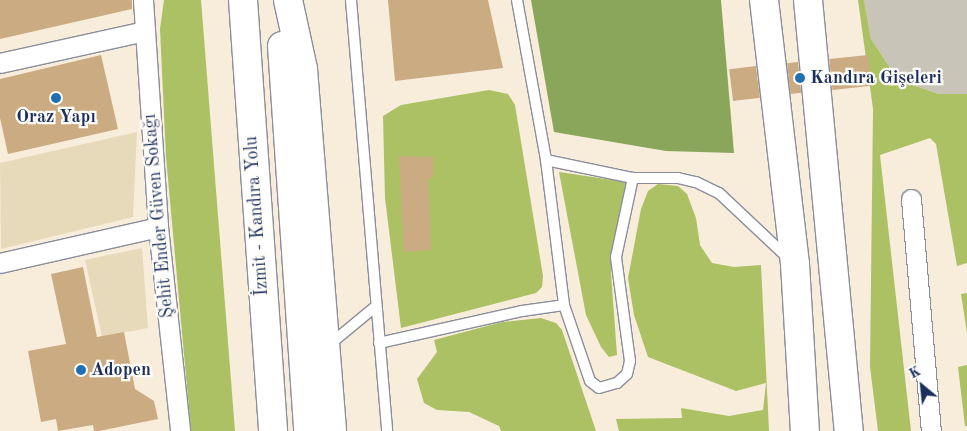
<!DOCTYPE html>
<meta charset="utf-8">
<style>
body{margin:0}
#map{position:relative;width:967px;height:431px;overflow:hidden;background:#f8eddb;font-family:"Old Standard TT",serif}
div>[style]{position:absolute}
.built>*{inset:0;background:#e7daba}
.industrial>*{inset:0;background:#c8c4b8}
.green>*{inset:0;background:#acc064}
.forest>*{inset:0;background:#89a65a}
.building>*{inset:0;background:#cbab81;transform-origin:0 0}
.roads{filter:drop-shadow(1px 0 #8a8e9c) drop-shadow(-1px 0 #8a8e9c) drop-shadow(0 1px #8a8e9c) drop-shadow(0 -1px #8a8e9c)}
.service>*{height:10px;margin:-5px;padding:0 5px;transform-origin:5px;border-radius:5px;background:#fff}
.minor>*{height:19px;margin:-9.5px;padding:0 9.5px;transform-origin:9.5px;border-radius:9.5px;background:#fff}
.trunk>*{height:28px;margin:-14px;padding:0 14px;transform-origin:14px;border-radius:14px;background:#fff}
.motorway>*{height:28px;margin:-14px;padding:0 14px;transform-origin:14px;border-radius:14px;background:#fff}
.dots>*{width:14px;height:14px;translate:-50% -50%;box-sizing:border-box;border:2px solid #fdfcf7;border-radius:50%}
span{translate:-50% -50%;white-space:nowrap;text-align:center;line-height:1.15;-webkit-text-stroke:4.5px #fdfcf7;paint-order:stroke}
.poi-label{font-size:18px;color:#1b2f5e;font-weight:700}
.left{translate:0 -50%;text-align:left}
.street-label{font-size:18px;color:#1b2f5e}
.north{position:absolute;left:897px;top:361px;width:50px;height:50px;-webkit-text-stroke:4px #fdfcf7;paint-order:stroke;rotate:332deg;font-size:14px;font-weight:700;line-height:20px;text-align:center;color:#1b2f5e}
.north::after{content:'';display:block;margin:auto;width:18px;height:22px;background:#1b2f5e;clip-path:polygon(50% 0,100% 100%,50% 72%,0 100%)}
</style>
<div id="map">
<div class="built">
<div style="clip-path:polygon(137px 132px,133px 217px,1px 249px,0 163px)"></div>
<div style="clip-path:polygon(142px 248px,148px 328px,102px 337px,85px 260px)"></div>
</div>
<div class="industrial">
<div style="clip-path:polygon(864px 0,967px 0,967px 94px,939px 94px,898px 80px,871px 39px)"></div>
</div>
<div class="green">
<div style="clip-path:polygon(164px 0,201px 0,235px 431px,191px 431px,166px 157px,160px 29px)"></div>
<div style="clip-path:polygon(858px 0,864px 0,871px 39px,898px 80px,939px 94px,967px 94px,967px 263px,957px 266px,936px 144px,930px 138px,880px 155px,911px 431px,878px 431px,870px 367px,873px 109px)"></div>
<div style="clip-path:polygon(489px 90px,508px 94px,515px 105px,543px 276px,542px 287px,536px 293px,401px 328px,385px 198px,383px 116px,401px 105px)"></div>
<div style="clip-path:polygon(559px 172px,626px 182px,611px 273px,617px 355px,609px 357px,601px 347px,586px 315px)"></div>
<div style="clip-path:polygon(658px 184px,678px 186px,687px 194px,696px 218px,700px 245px,712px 263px,734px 267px,761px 265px,769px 431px,619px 431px,616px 419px,682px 418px,681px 408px,729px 416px,763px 410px,766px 383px,736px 391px,648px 357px,634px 315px,628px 278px,641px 209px,648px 191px)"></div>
<div style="clip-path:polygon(967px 293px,967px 333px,961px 294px)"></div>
<div style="clip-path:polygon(541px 318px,556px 323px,562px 330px,596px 431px,501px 431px,499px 426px,469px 412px,437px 410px,424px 403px,417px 379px,437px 352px,434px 340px,502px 322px)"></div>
<div style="clip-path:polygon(967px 365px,967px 426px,965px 426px,958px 367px)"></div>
</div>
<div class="forest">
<div style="clip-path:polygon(531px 0,721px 0,734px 153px,666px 151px,554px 132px)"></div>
</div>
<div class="building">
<div style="clip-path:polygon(0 0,132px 0,132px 9px,0 39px)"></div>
<div style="clip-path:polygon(388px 0,488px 0,503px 68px,395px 81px)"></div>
<div style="clip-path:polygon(101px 55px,118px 129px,8px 154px,0 118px,0 79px)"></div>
<div style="left:868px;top:55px;width:31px;height:39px;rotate:84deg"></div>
<div style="left:798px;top:62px;width:31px;height:11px;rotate:84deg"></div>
<div style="left:756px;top:66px;width:32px;height:27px;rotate:83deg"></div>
<div style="clip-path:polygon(399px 156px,433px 157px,433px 178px,428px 178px,431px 250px,404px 252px)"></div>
<div style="clip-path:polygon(83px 267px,97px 337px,124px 332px,135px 389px,154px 401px,158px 419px,99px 431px,94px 431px,93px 425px,58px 431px,56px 419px,41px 422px,28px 351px,66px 344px,51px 274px)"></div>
</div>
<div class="roads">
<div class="service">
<div style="left:351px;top:0;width:433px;rotate:85.2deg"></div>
<div style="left:517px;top:0;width:163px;rotate:79.7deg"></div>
<div style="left:546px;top:160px;width:146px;rotate:82.9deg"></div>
<div style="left:546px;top:160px;width:89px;rotate:11.7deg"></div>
<div style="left:379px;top:343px;width:147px;rotate:-12.6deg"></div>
<div style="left:522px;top:311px;width:42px;rotate:-8.1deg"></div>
<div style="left:564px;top:305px;width:80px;rotate:71.1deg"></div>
<div style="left:590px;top:381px;width:11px;rotate:38deg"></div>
<div style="left:599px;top:388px;width:19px;rotate:-16deg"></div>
<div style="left:617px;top:383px;width:13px;rotate:-42deg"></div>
<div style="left:627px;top:374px;width:13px;rotate:-77deg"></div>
<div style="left:630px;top:361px;width:105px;rotate:-97.7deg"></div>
<div style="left:616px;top:257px;width:81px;rotate:-77.9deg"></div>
<div style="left:633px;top:178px;width:45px"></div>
<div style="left:678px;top:178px;width:18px;rotate:13deg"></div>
<div style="left:696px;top:182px;width:25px;rotate:26deg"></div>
<div style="left:719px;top:193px;width:95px;rotate:43.3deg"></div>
<div style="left:329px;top:345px;width:60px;rotate:-39.6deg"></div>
</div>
<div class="minor">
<div style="left:143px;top:0;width:227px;rotate:86.2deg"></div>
<div style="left:158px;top:227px;width:205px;rotate:83.8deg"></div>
<div style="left:0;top:63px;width:148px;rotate:-12.5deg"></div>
<div style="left:911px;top:199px;width:233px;rotate:85.1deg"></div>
<div style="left:0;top:263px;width:162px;rotate:-12.8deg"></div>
</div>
<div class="trunk">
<div style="left:243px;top:0;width:432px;rotate:86deg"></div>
<div style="left:288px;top:0;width:71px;rotate:77.7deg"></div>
<div style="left:303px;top:69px;width:363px;rotate:85.4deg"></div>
<div style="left:282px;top:46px;width:386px;rotate:86.1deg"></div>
</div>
<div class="motorway">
<div style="left:764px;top:0;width:266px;rotate:83.3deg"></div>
<div style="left:795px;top:264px;width:167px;rotate:86.6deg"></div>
<div style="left:808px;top:0;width:433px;rotate:84.6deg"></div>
</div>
</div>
<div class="dots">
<div style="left:800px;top:78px;background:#1f6fb2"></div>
<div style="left:56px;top:98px;background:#1f6fb2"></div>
<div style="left:81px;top:370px;background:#1f6fb2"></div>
</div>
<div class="poi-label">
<span class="left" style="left:810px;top:78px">Kandıra Gişeleri</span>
<span style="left:56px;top:117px">Oraz Yapı</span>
<span class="left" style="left:91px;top:370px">Adopen</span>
</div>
<div class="street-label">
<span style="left:159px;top:216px;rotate:-95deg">Şehit Ender Güven Sokağı</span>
<span style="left:257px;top:216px;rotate:-94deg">İzmit - Kandıra Yolu</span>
</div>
<div class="north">K</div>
</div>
